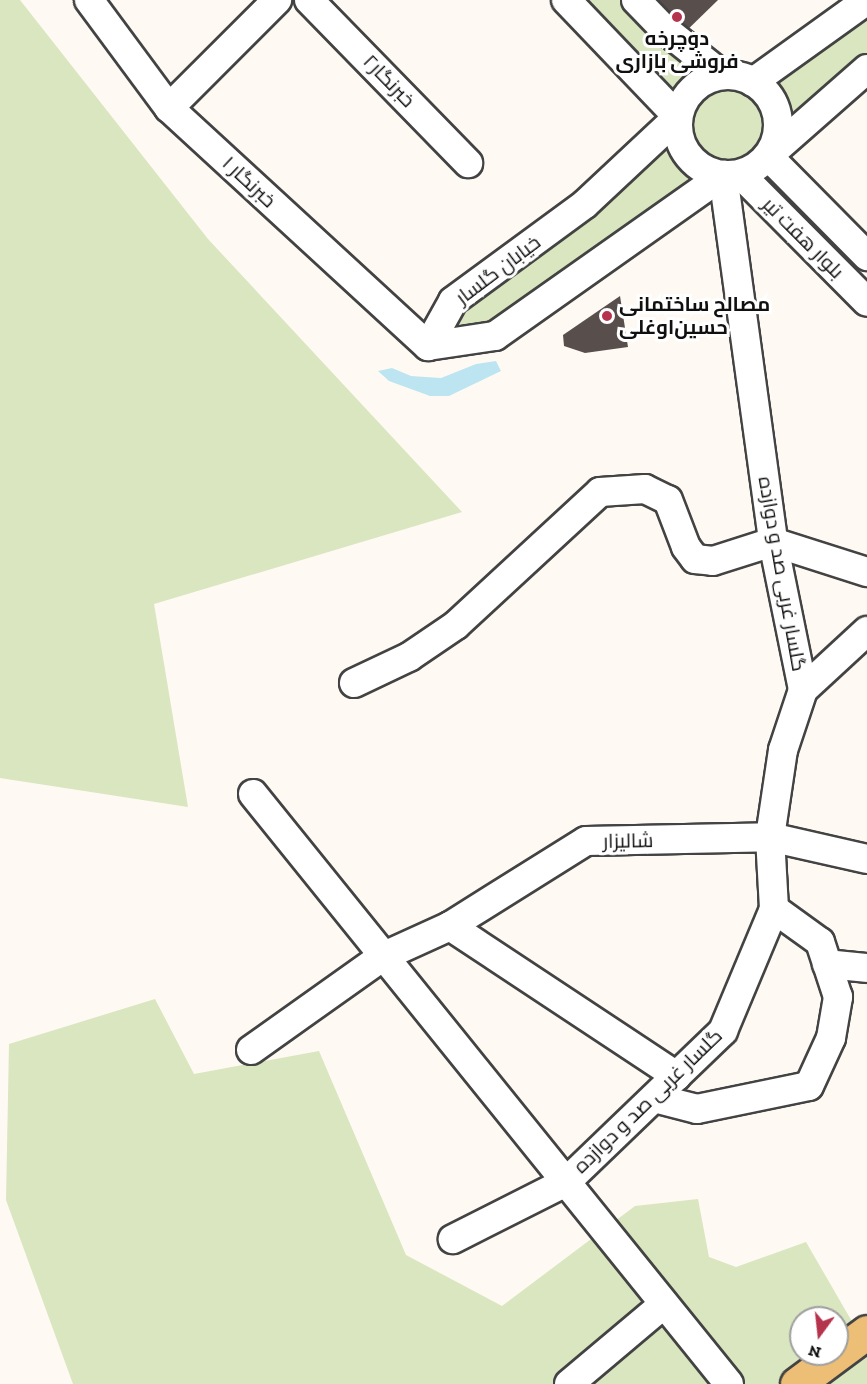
<!DOCTYPE html>
<meta charset="utf-8">
<style>
body{margin:0}
#map{position:relative;width:867px;height:1384px;overflow:hidden;background:#fefaf3;font-family:"Zilla Slab",Cairo,serif}
div>[style]{position:absolute}
.green>*{inset:0;background:#d9e6bf}
.water>*{inset:0;background:#bce5f1}
.building>*{inset:0;background:#584f4d}
.roads{filter:drop-shadow(2px 0 #434343) drop-shadow(-2px 0 #434343) drop-shadow(0 2px #434343) drop-shadow(0 -2px #434343)}
.minor>*{height:28px;margin:-14px;padding:0 14px;transform-origin:14px;border-radius:14px;background:#fff}
.minor>.ring{margin:-14px;padding:0;box-sizing:content-box;background:none;border:28px solid #fff;border-radius:50%}
.major>*{height:33px;margin:-16.5px;padding:0 16.5px;transform-origin:16.5px;border-radius:16.5px;background:#edbe75}
.dots>*{width:16px;height:16px;translate:-50% -50%;box-sizing:border-box;border:3px solid #fff;border-radius:50%}
span{translate:-50% -50%;white-space:nowrap;text-align:center;line-height:1.15;-webkit-text-stroke:6px #fff;paint-order:stroke}
.poi-label{font-size:20px;color:#101010;font-weight:700}
.left{translate:0 -50%;text-align:left}
.street-label{font-size:20px;color:#101010}
.north{position:absolute;left:789px;top:1306px;width:60px;height:60px;box-sizing:border-box;background:#fff;border:2px solid #9f9f9f;border-radius:50%;rotate:195deg;font-size:16px;font-weight:700;line-height:24px;text-align:center;color:#101010}
.north::after{content:'';display:block;margin:auto;width:21px;height:27px;background:#b5334c;clip-path:polygon(50% 0,100% 100%,50% 72%,0 100%)}
</style>
<div id="map">
<div class="green">
<div style="clip-path:polygon(0 0,20px 0,208px 239px,462px 512px,154px 604px,188px 807px,0 778px)"></div>
<div style="clip-path:polygon(567px 0,635px 0,706px 80px,692px 89px,683px 102px,680px 112px,696px 87px,710px 79px,726px 76px,755px 85px,774px 110px,776px 125px,766px 155px,739px 172px,722px 174px,693px 159px,679px 130px)"></div>
<div style="clip-path:polygon(867px 0,867px 69px,776px 141px,775px 107px,766px 93px,753px 82px)"></div>
<div style="clip-path:polygon(678px 134px,683px 149px,707px 171px,496px 336px,428px 345px,453px 301px)"></div>
<div style="clip-path:polygon(155px 999px,194px 1074px,319px 1051px,406px 1255px,502px 1306px,635px 1206px,698px 1199px,709px 1257px,736px 1267px,806px 1242px,854px 1325px,837px 1339px,837px 1318px,801px 1318px,801px 1354px,817px 1354px,778px 1384px,73px 1384px,6px 1200px,9px 1044px)"></div>
<div style="clip-path:polygon(867px 1332px,867px 1384px,799px 1384px)"></div>
</div>
<div class="water">
<div style="clip-path:polygon(496px 361px,501px 371px,449px 396px,430px 396px,389px 381px,378px 371px,392px 368px,411px 376px,441px 378px,476px 364px)"></div>
</div>
<div class="building">
<div style="clip-path:polygon(648px 0,718px 0,678px 39px)"></div>
<div style="clip-path:polygon(620px 296px,628px 347px,585px 353px,564px 346px,563px 335px)"></div>
</div>
<div class="roads">
<div class="minor">
<div style="left:89px;top:0;width:134px;rotate:53.5deg"></div>
<div style="left:169px;top:108px;width:352px;rotate:42.6deg"></div>
<div style="left:309px;top:0;width:228px;rotate:45.7deg"></div>
<div style="left:636px;top:0;width:39px;rotate:46deg"></div>
<div style="left:663px;top:28px;width:75px;rotate:38.5deg"></div>
<div style="left:867px;top:69px;width:132px;rotate:138.7deg"></div>
<div style="left:768px;top:156px;width:141px;rotate:45.3deg"></div>
<div class="ring" style="left:678px;top:75px;width:72px;height:72px"></div>
<div style="left:753px;top:82px;width:140px;rotate:-35.7deg"></div>
<div style="left:169px;top:108px;width:153px;rotate:-45deg"></div>
<div style="left:740px;top:174px;width:180px;rotate:45.2deg"></div>
<div style="left:428px;top:346px;width:68px;rotate:-8.5deg"></div>
<div style="left:495px;top:336px;width:279px;rotate:-35.2deg"></div>
<div style="left:723px;top:175px;width:370px;rotate:82.2deg"></div>
<div style="left:773px;top:542px;width:151px;rotate:78.5deg"></div>
<div style="left:803px;top:690px;width:63px;rotate:108.4deg"></div>
<div style="left:783px;top:750px;width:88px;rotate:98.5deg"></div>
<div style="left:770px;top:837px;width:72px;rotate:86.8deg"></div>
<div style="left:774px;top:909px;width:132px;rotate:112.7deg"></div>
<div style="left:723px;top:1031px;width:218px;rotate:136.1deg"></div>
<div style="left:566px;top:1182px;width:127px;rotate:153.2deg"></div>
<div style="left:428px;top:346px;width:51px;rotate:-60.9deg"></div>
<div style="left:453px;top:301px;width:164px;rotate:-36.3deg"></div>
<div style="left:585px;top:204px;width:127px;rotate:-43.1deg"></div>
<div style="left:678px;top:117px;width:162px;rotate:-133.7deg"></div>
<div style="left:354px;top:683px;width:61px;rotate:-25.3deg"></div>
<div style="left:409px;top:657px;width:57px;rotate:-34.2deg"></div>
<div style="left:456px;top:625px;width:196px;rotate:-42.7deg"></div>
<div style="left:600px;top:492px;width:45px;rotate:-3.8deg"></div>
<div style="left:645px;top:489px;width:25px;rotate:26deg"></div>
<div style="left:668px;top:500px;width:50px;rotate:69deg"></div>
<div style="left:686px;top:547px;width:15px;rotate:53deg"></div>
<div style="left:695px;top:559px;width:18px;rotate:6deg"></div>
<div style="left:713px;top:561px;width:63px;rotate:-17.6deg"></div>
<div style="left:773px;top:542px;width:99px;rotate:17.7deg"></div>
<div style="left:803px;top:690px;width:87px;rotate:-42.7deg"></div>
<div style="left:253px;top:794px;width:758px;rotate:51.1deg"></div>
<div style="left:450px;top:926px;width:272px;rotate:33.5deg"></div>
<div style="left:827px;top:964px;width:40px;rotate:5.7deg"></div>
<div style="left:251px;top:1050px;width:161px;rotate:-35.4deg"></div>
<div style="left:382px;top:957px;width:75px;rotate:-24.5deg"></div>
<div style="left:450px;top:926px;width:160px;rotate:-32deg"></div>
<div style="left:586px;top:841px;width:184px;rotate:-1.2deg"></div>
<div style="left:770px;top:837px;width:99px;rotate:12.8deg"></div>
<div style="left:654px;top:1098px;width:44px;rotate:14.3deg"></div>
<div style="left:697px;top:1109px;width:114px;rotate:-11.6deg"></div>
<div style="left:809px;top:1086px;width:53px;rotate:-65.4deg"></div>
<div style="left:831px;top:1038px;width:42px;rotate:-80.3deg"></div>
<div style="left:838px;top:997px;width:58px;rotate:-108.1deg"></div>
<div style="left:820px;top:942px;width:57px;rotate:-144.3deg"></div>
<div style="left:569px;top:1384px;width:124px;rotate:-40.1deg"></div>
</div>
<div class="major">
<div style="left:797px;top:1384px;width:87px;rotate:-36.6deg"></div>
</div>
</div>
<div class="dots">
<div style="left:677px;top:17px;background:#b5334c"></div>
<div style="left:607px;top:316px;background:#b5334c"></div>
</div>
<div class="poi-label">
<span style="left:677px;top:50px">دوچرخه<br>فروشی بازاری</span>
<span class="left" style="left:619px;top:316px">مصالح ساختمانی<br>حسین‌اوغلی</span>
</div>
<div class="street-label">
<span style="left:389px;top:81px;rotate:46deg">خبرنگار۲</span>
<span style="left:249px;top:182px;rotate:43deg">خبرنگار ۱</span>
<span style="left:803px;top:238px;rotate:45deg">بلوار هفت تیر</span>
<span style="left:498px;top:270px;rotate:-37deg">خیابان گلسار</span>
<span style="left:782px;top:574px;rotate:80deg">گلسار غربی صد و دوازده</span>
<span style="left:628px;top:841px;rotate:-1deg">شالیزار</span>
<span style="left:648px;top:1101px;rotate:-44deg">گلسار غربی صد و دوازده</span>
</div>
<div class="north">N</div>
</div>
